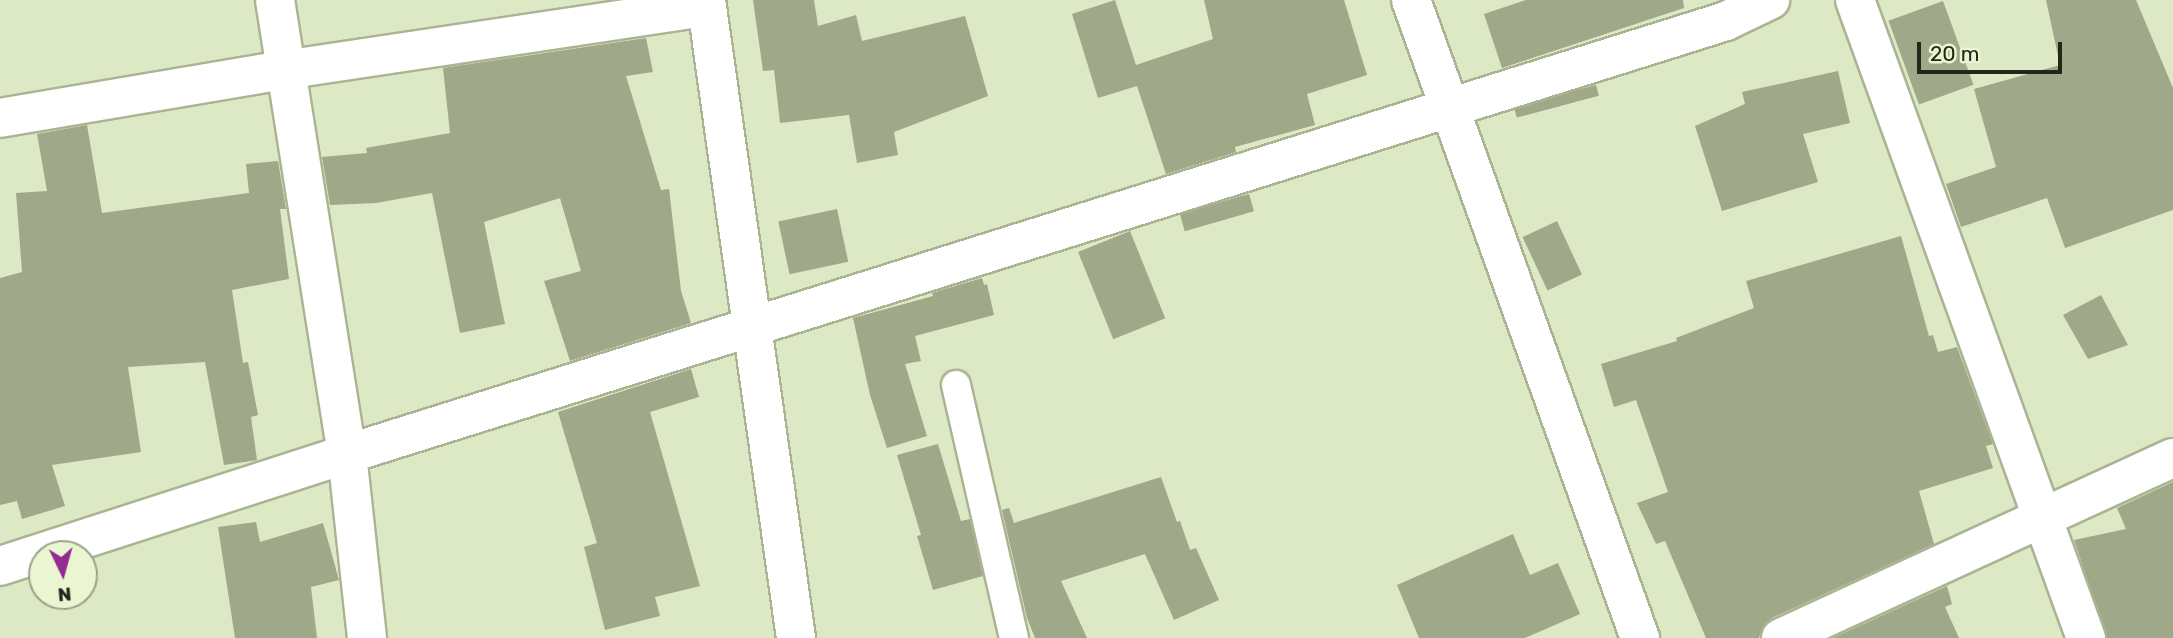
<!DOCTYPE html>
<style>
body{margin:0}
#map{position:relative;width:2173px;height:638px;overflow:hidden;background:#dde8c5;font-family:Rubik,sans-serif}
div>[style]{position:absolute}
.building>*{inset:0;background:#9fa888;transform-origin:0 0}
.roads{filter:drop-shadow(2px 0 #aab493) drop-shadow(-2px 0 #aab493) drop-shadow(0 2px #aab493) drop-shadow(0 -2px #aab493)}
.lane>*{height:28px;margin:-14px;padding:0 14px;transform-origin:14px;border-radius:14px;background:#fff}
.street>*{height:38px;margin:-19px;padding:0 19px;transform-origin:19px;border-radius:19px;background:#fff}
span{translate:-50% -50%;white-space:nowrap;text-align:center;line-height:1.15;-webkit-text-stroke:7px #eaf5d2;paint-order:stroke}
.north{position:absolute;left:28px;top:540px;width:70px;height:70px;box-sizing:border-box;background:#eaf5d2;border:2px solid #9aa388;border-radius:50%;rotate:175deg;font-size:19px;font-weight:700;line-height:28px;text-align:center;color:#23271a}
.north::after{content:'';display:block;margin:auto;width:24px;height:32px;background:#932c91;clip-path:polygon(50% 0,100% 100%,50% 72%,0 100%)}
.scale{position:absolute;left:1917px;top:42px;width:145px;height:32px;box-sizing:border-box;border:4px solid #23271a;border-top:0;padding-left:9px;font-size:21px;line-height:24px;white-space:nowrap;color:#23271a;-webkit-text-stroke:5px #eaf5d2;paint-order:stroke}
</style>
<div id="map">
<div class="building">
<div style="clip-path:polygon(753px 0,814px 0,818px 26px,856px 15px,862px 41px,965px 16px,988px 96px,894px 132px,898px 155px,857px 163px,849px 115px,780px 123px,774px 70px,763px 71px)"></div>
<div style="clip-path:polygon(1115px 0,1136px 65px,1213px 39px,1204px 0,1344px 0,1367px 75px,1307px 94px,1315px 125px,1235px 147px,1236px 152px,1166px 174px,1137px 86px,1098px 98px,1072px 14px)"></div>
<div style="clip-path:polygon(1526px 0,1683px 0,1684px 8px,1502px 68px,1484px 14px)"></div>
<div style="clip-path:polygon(2046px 0,2136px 0,2173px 88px,2173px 210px,2065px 248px,2047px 198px,1961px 227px,1946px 184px,1996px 167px,1974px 89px,2060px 65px)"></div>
<div style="left:1943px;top:1px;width:89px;height:58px;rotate:70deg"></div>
<div style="clip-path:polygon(646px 38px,653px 72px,626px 76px,661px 190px,669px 189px,681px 291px,691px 323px,570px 361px,544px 281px,581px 271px,560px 198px,484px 222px,505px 324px,460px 333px,432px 193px,376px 203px,330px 205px,322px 157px,367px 153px,366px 148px,450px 133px,443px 68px)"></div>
<div style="clip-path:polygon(1838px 71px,1850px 123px,1803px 134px,1818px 182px,1722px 211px,1695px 126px,1745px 104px,1742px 92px)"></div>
<div style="left:1596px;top:85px;width:11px;height:85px;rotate:75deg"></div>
<div style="clip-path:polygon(87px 125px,102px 213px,249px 193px,246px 164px,278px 161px,286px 209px,280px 209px,289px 279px,232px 290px,243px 363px,248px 362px,258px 415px,251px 417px,257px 460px,224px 465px,205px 362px,128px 367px,141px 452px,52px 465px,65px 506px,22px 519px,17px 501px,0 505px,0 278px,22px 272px,16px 193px,47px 191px,37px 134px)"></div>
<div style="left:1249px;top:194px;width:18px;height:72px;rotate:74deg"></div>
<div style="left:837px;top:209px;width:54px;height:60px;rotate:78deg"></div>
<div style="left:1557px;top:221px;width:59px;height:38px;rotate:65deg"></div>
<div style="left:1130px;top:231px;width:94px;height:56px;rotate:68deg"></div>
<div style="clip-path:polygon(1901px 236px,1929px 336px,1933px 335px,1938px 352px,1957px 347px,1993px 444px,1986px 446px,1993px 468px,1919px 491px,1934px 544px,1772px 618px,1763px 626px,1759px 638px,1706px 638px,1665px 541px,1656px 544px,1637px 503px,1668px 492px,1636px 400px,1614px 407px,1601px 364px,1677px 341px,1676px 338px,1754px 308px,1746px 281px)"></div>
<div style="clip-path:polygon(982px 278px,984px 285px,987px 284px,994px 315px,915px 336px,921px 361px,905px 364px,927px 436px,887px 448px,870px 395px,853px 318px,933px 296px,932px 293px)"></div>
<div style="clip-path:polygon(2101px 295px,2128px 345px,2088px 359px,2063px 315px)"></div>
<div style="clip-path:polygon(691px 369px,699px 397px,650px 412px,700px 586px,655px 597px,660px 616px,605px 630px,584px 547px,597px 543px,558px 412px)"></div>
<div style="clip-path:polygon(938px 444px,961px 521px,970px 519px,983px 576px,933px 590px,917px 536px,921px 535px,897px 455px)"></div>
<div style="clip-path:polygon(1161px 477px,1177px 522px,1180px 521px,1190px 550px,1196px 548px,1219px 600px,1174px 620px,1145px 554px,1061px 581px,1087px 638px,1035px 638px,1027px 618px,1002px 510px,1009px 508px,1014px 523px)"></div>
<div style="clip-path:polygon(2173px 482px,2173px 638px,2107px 638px,2074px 540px,2126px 529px,2117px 508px)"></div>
<div style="clip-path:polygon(256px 522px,260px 542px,323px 523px,339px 580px,311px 587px,317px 638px,235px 638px,218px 527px)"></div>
<div style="clip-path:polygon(1513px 534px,1530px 575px,1558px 563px,1580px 614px,1525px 638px,1419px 638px,1397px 585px)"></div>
<div style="clip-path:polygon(1947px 586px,1952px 604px,1945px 607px,1959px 638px,1833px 638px)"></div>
</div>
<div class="roads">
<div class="lane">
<div style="left:956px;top:385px;width:260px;rotate:77.1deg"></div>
</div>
<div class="street">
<div style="left:275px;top:0;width:460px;rotate:81deg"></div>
<div style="left:347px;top:454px;width:185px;rotate:83.8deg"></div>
<div style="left:706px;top:0;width:644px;rotate:81.97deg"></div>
<div style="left:1411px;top:0;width:678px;rotate:70.26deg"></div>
<div style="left:1855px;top:0;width:679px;rotate:70.1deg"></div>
<div style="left:0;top:118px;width:288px;rotate:-9.6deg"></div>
<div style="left:284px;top:70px;width:427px;rotate:-8.5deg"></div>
<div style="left:0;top:566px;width:365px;rotate:-17.9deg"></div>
<div style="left:347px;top:454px;width:1445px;rotate:-17.43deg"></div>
<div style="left:1726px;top:21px;width:49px;rotate:-25.5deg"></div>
<div style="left:1781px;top:638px;width:431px;rotate:-24.7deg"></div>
</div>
</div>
<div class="north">N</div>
<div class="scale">20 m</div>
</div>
